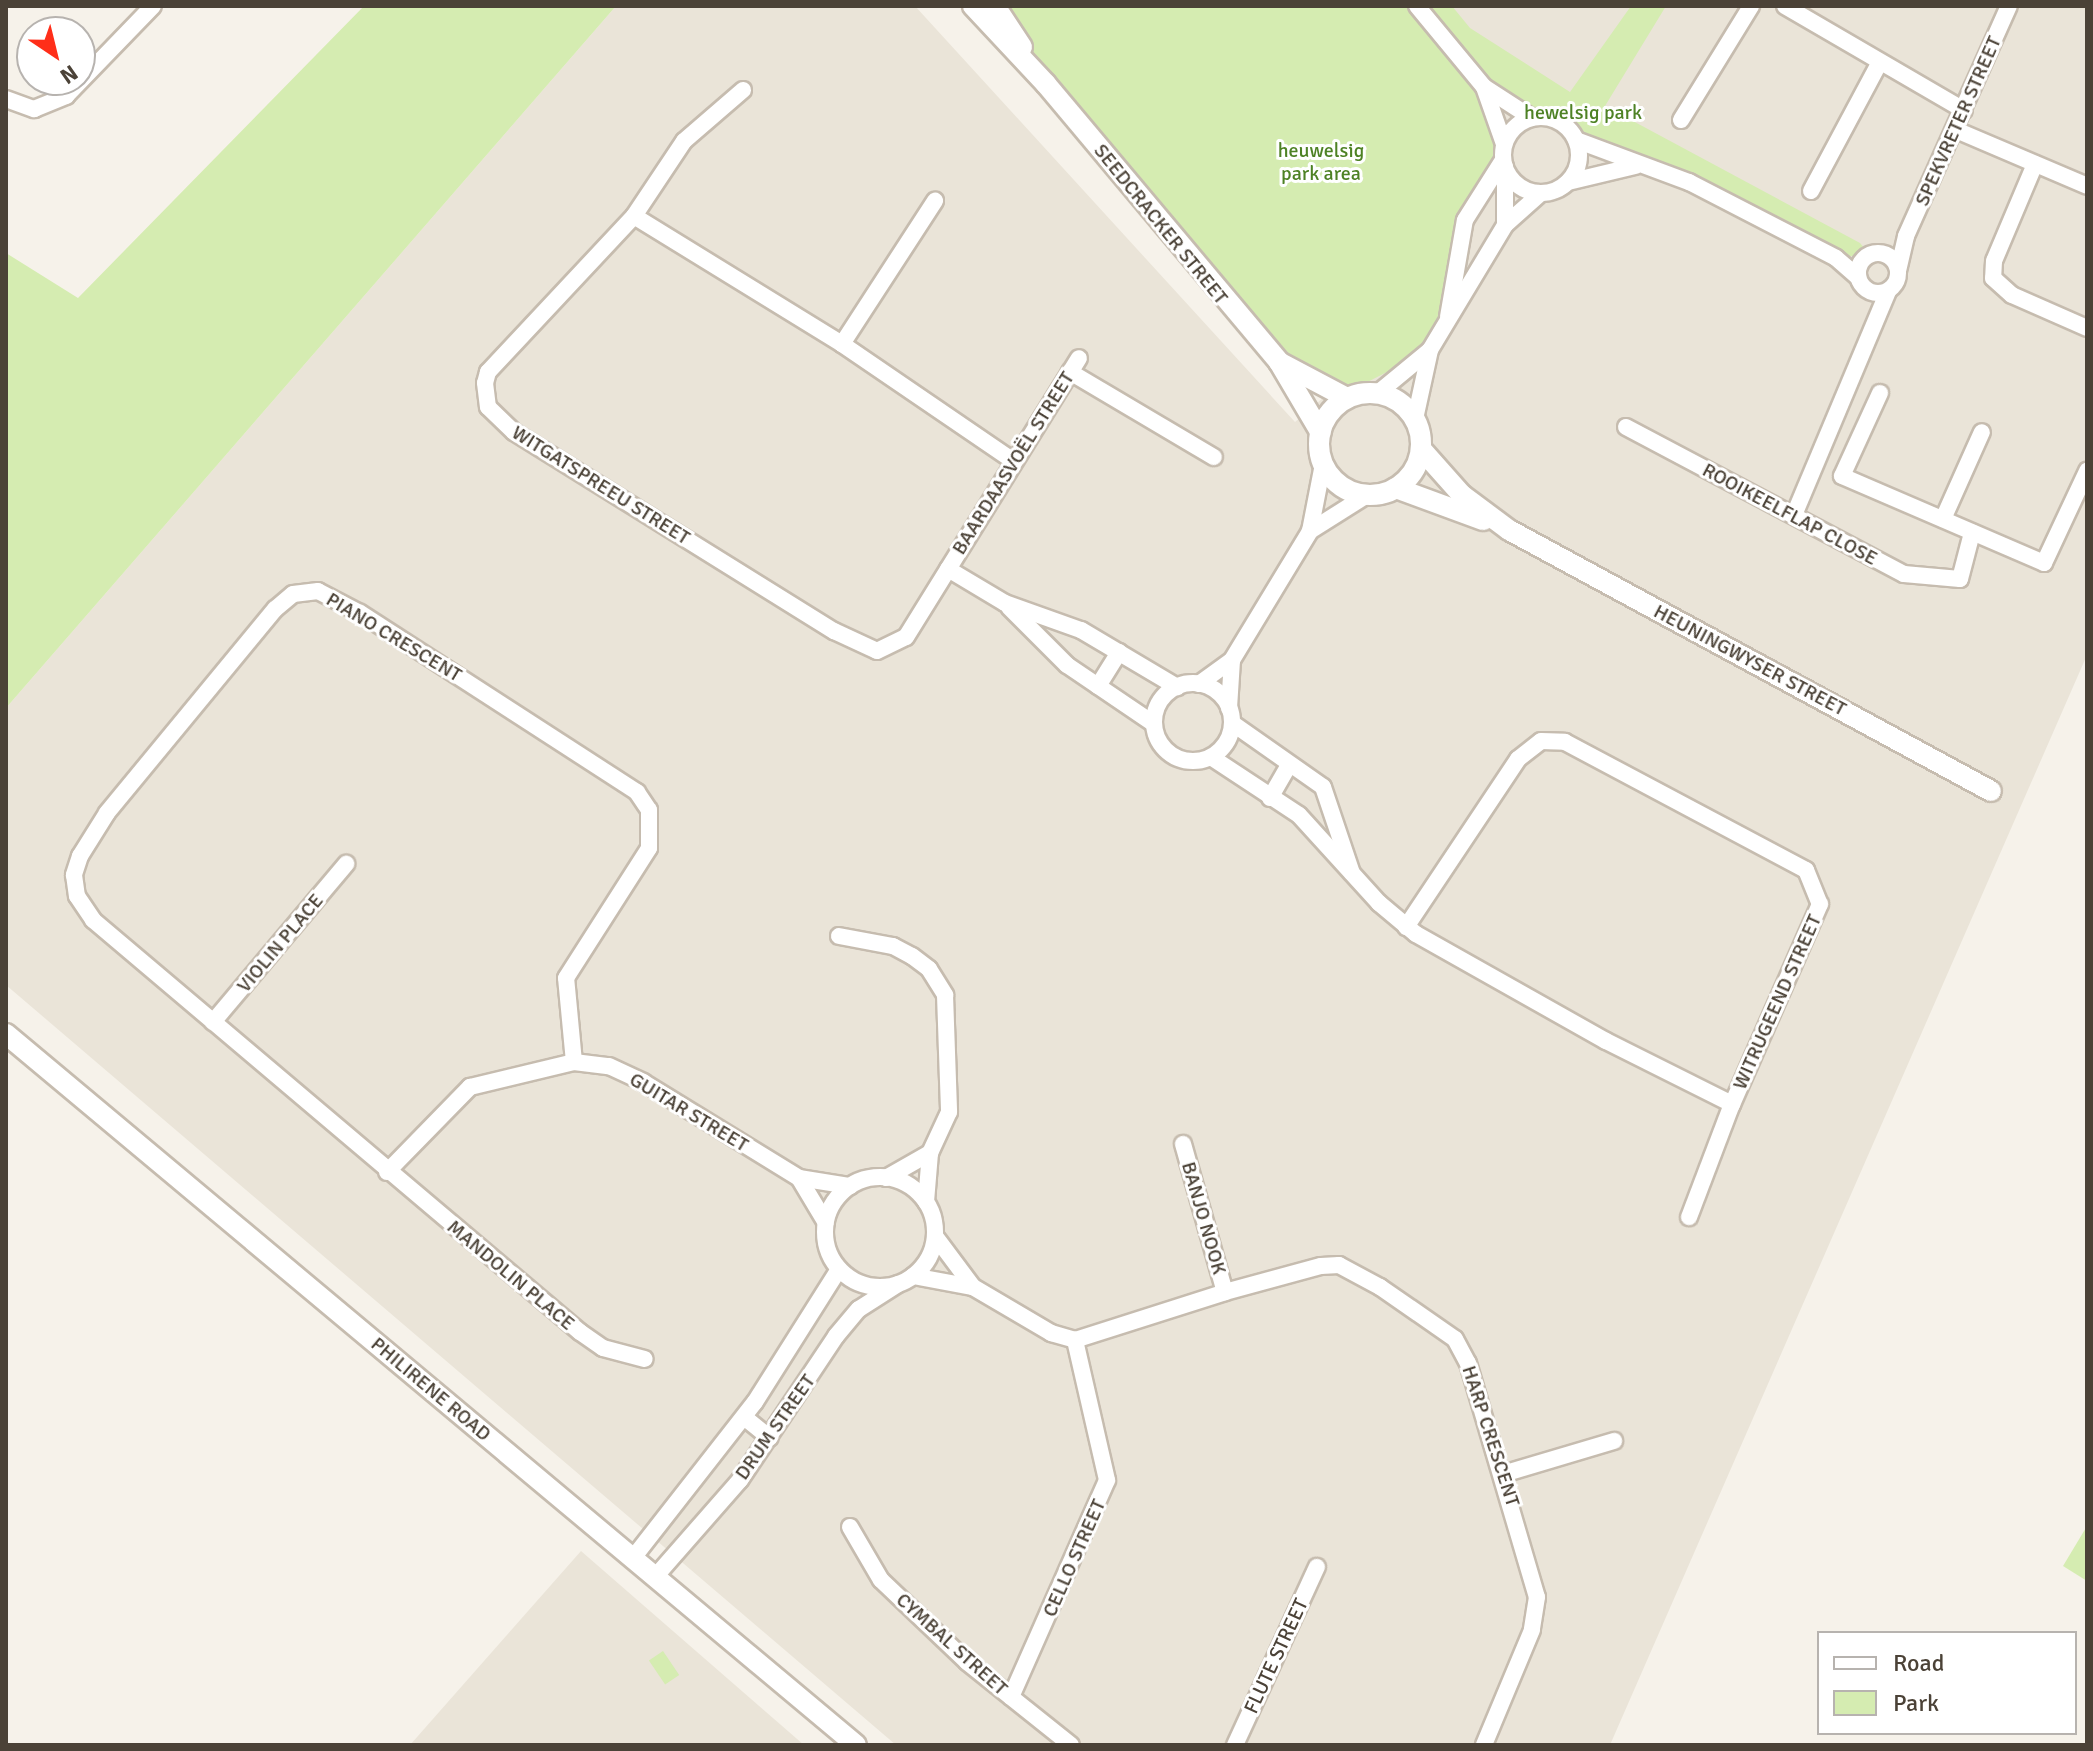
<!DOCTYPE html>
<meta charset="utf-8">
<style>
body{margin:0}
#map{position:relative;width:2093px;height:1751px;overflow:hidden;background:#f6f2ea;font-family:Signika,sans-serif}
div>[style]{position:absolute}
.residential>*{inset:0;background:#eae4d8}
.green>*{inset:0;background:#d5ecb1;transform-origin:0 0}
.roads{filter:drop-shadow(2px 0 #c6bcaf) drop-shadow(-2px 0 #c6bcaf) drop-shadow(0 2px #c6bcaf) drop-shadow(0 -2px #c6bcaf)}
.minor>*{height:16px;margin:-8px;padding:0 8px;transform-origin:8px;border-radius:8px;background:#fff}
.minor>.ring{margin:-8px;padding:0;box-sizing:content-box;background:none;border:16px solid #fff;border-radius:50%}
.tertiary>*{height:20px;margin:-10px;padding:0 10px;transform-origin:10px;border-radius:10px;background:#fff}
.tertiary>.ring{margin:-10px;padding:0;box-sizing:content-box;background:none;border:20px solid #fff;border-radius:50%}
span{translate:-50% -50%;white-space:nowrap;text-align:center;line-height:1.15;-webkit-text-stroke:6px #fff;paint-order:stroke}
.park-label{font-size:20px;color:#4e8225}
.street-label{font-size:20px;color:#4b4237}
.frame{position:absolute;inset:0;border:8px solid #4b4237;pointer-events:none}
.legend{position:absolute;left:1817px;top:1631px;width:260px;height:104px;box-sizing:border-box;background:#fff;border:2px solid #b7b3af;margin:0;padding:10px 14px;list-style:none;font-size:24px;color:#4b4237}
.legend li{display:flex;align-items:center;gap:16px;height:40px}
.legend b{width:40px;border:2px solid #b7b3af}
.north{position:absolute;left:16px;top:16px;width:80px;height:80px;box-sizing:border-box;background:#fff;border:2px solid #b7b3af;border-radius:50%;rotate:145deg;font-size:22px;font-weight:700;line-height:32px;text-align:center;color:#4b4237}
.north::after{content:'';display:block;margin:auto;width:28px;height:36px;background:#ff2e19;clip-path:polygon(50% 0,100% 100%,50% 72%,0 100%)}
</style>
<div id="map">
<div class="residential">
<div style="clip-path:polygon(616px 6px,915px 6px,1295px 422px,1374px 354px,1056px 6px,2087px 6px,2087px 655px,1610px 1745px,896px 1745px,6px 985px,6px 708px)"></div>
<div style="clip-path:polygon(581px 1551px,804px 1745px,410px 1745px)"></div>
</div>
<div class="green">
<div style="clip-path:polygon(364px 6px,616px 6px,6px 708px,6px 253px,78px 298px)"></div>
<div style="clip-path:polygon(1003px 6px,1452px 6px,1470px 28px,1570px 92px,1631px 6px,1666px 6px,1605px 106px,1860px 243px,1869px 254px,1836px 258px,1576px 140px,1559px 122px,1532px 118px,1484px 87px,1504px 144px,1494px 174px,1468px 214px,1430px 350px,1342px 395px,1293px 369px,1040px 78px)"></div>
<div style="clip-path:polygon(2087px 1526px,2087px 1581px,2063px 1566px)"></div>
<div style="left:663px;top:1651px;width:29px;height:17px;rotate:56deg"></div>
</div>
<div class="roads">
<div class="minor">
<div style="left:1417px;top:6px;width:105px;rotate:50.4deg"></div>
<div style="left:1484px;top:87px;width:57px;rotate:32.9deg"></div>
<div style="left:1785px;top:6px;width:207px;rotate:30.2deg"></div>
<div style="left:1484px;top:87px;width:60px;rotate:70.7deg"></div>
<div style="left:6px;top:99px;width:30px;rotate:20deg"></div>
<div style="left:34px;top:109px;width:35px;rotate:-22deg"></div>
<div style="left:66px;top:96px;width:125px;rotate:-46deg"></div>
<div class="ring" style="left:1503px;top:117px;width:60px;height:60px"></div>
<div style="left:1681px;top:120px;width:134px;rotate:-58.4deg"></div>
<div style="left:1956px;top:130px;width:142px;rotate:23.1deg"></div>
<div style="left:1576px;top:140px;width:121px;rotate:20.4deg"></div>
<div style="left:1689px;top:182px;width:165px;rotate:27.3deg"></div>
<div style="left:1836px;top:258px;width:28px;rotate:41deg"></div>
<div style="left:2035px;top:164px;width:105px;rotate:112.9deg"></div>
<div style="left:1994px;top:261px;width:17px;rotate:93deg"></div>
<div style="left:1993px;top:278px;width:25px;rotate:42deg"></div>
<div style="left:2012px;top:295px;width:82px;rotate:23.7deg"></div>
<div style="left:1505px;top:167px;width:58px;rotate:90deg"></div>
<div style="left:1568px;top:182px;width:69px;rotate:-13.4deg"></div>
<div style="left:1811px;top:191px;width:146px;rotate:-61.9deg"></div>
<div style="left:634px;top:216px;width:90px;rotate:-56.3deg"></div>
<div style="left:684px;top:141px;width:78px;rotate:-40.8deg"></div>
<div class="ring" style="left:1858px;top:253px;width:24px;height:24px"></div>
<div style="left:1898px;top:271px;width:36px;rotate:-77deg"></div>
<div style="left:1906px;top:236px;width:252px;rotate:-65.9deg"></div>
<div style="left:1448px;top:317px;width:98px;rotate:-80.1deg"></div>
<div style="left:1465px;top:220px;width:71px;rotate:-57.7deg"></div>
<div style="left:842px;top:344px;width:171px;rotate:-57deg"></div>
<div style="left:1070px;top:372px;width:167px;rotate:30.6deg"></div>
<div style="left:1378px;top:393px;width:67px;rotate:-39.6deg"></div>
<div style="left:1880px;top:393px;width:91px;rotate:114.6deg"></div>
<div style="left:1842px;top:476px;width:220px;rotate:23.3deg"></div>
<div style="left:2044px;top:563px;width:102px;rotate:-64.9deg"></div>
<div style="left:1415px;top:419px;width:71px;rotate:-77.7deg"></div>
<div style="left:1430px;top:350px;width:146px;rotate:-59deg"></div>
<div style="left:1505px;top:225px;width:48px;rotate:-41.6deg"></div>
<div style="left:1626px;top:427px;width:314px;rotate:27.9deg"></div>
<div style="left:1904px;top:574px;width:56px;rotate:5.1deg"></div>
<div style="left:1960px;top:579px;width:48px;rotate:-75.4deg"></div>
<div style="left:1012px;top:460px;width:206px;rotate:-145.7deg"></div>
<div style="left:842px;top:344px;width:244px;rotate:-148.4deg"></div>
<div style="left:634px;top:216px;width:214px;rotate:133.1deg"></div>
<div style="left:488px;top:372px;width:11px;rotate:105deg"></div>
<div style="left:485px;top:383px;width:24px;rotate:83deg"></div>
<div style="left:488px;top:407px;width:36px;rotate:44deg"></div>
<div style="left:514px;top:432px;width:377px;rotate:31.9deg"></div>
<div style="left:834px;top:631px;width:47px;rotate:24.9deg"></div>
<div style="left:877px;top:651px;width:32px;rotate:-26deg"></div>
<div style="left:906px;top:637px;width:328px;rotate:-58.2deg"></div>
<div style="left:1794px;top:515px;width:243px;rotate:-67.2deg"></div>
<div style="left:1943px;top:519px;width:95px;rotate:-65.9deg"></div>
<div style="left:1310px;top:531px;width:67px;rotate:-32.3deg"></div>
<div style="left:948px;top:569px;width:66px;rotate:30.8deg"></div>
<div style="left:1005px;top:603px;width:81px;rotate:19.6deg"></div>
<div style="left:1081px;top:630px;width:112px;rotate:30.7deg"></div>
<div style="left:1009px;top:607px;width:82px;rotate:45deg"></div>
<div style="left:1067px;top:665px;width:105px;rotate:34.1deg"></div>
<div class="ring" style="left:1154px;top:683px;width:62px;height:62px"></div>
<div style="left:1199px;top:684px;width:41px;rotate:-36deg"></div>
<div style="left:1232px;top:660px;width:151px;rotate:-58.8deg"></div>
<div style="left:1310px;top:531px;width:68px;rotate:-79deg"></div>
<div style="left:1098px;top:686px;width:40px;rotate:-58deg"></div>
<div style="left:1229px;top:708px;width:48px;rotate:-86.4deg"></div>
<div style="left:1232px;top:723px;width:111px;rotate:35.1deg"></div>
<div style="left:1323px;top:787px;width:91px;rotate:71.4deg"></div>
<div style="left:1211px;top:757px;width:105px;rotate:33.4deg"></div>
<div style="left:1299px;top:815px;width:119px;rotate:47.7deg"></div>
<div style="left:1379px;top:903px;width:48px;rotate:40deg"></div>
<div style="left:1416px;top:934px;width:218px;rotate:29.4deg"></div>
<div style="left:1606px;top:1041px;width:141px;rotate:26.6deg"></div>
<div style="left:1270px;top:798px;width:38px;rotate:-60deg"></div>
<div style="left:1406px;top:927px;width:202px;rotate:-56.3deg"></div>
<div style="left:1518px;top:759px;width:29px;rotate:-38deg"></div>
<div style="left:1541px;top:741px;width:24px;rotate:2deg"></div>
<div style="left:1565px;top:742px;width:273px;rotate:28deg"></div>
<div style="left:1806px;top:870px;width:37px;rotate:68deg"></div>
<div style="left:1820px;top:904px;width:219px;rotate:113.7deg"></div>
<div style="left:1732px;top:1104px;width:121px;rotate:110.8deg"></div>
<div style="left:839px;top:936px;width:55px;rotate:10.5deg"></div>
<div style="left:893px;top:946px;width:21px;rotate:28deg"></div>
<div style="left:912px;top:956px;width:21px;rotate:37deg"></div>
<div style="left:929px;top:969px;width:31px;rotate:58deg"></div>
<div style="left:945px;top:995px;width:117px;rotate:88deg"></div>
<div style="left:949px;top:1112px;width:45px;rotate:114.9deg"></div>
<div style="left:930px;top:1153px;width:49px;rotate:94.7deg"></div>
<div style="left:213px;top:1022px;width:207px;rotate:-49.9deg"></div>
<div style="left:574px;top:1062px;width:84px;rotate:-95.4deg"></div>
<div style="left:566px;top:978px;width:154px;rotate:-57.4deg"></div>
<div style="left:649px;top:848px;width:38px;rotate:-90deg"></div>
<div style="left:649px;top:810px;width:22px;rotate:-124deg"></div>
<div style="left:637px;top:792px;width:330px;rotate:-147.1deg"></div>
<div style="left:360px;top:613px;width:47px;rotate:-152.4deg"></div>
<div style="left:318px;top:591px;width:25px;rotate:173deg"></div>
<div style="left:293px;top:594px;width:23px;rotate:140deg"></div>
<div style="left:275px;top:609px;width:264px;rotate:129.5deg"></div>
<div style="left:107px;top:813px;width:51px;rotate:122.1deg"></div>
<div style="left:80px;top:856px;width:20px;rotate:108deg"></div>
<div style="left:74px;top:875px;width:21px;rotate:82deg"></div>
<div style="left:77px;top:896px;width:29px;rotate:56deg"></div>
<div style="left:93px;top:920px;width:638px;rotate:40.23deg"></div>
<div style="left:580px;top:1332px;width:28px;rotate:35deg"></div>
<div style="left:603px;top:1348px;width:43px;rotate:14.7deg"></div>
<div style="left:1183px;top:1144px;width:154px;rotate:74.2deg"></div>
<div style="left:387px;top:1172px;width:119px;rotate:-45.7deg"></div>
<div style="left:470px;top:1087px;width:107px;rotate:-13.5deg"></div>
<div style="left:574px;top:1062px;width:35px;rotate:7deg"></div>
<div style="left:609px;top:1066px;width:38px;rotate:25deg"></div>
<div style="left:643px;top:1082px;width:183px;rotate:31.6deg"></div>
<div style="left:799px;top:1178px;width:52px;rotate:8.9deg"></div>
<div class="ring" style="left:825px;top:1177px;width:94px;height:94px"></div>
<div style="left:799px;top:1178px;width:52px;rotate:59deg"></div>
<div style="left:886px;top:1178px;width:51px;rotate:-29.6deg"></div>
<div style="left:935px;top:1236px;width:64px;rotate:53.3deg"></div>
<div style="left:973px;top:1287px;width:91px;rotate:30.5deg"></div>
<div style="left:1051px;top:1333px;width:25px;rotate:16deg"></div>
<div style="left:913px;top:1276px;width:61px;rotate:10.4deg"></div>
<div style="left:1075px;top:1340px;width:157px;rotate:-17.7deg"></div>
<div style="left:1225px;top:1292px;width:99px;rotate:-15.2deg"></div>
<div style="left:1321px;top:1266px;width:18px;rotate:-3deg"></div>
<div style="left:1339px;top:1265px;width:47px;rotate:28.2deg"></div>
<div style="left:1380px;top:1287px;width:91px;rotate:34.7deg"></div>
<div style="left:1455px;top:1339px;width:27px;rotate:62deg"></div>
<div style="left:1468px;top:1363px;width:244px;rotate:73.6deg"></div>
<div style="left:1537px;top:1597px;width:33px;rotate:99deg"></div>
<div style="left:1532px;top:1630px;width:125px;rotate:112.7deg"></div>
<div style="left:744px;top:1417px;width:33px;rotate:39deg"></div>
<div style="left:1503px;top:1474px;width:116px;rotate:-16.6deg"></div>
<div style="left:850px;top:1527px;width:61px;rotate:59.7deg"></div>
<div style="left:881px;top:1580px;width:119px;rotate:43.6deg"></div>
<div style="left:967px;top:1662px;width:133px;rotate:38.6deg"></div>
<div style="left:633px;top:1558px;width:198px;rotate:-52deg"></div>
<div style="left:755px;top:1402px;width:157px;rotate:-57.7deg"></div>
<div style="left:655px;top:1577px;width:129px;rotate:-48.8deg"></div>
<div style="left:740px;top:1480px;width:173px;rotate:-56.3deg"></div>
<div style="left:836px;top:1336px;width:35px;rotate:-50deg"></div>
<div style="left:859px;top:1309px;width:46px;rotate:-32.7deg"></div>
<div style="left:1011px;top:1697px;width:237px;rotate:-66.1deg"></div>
<div style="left:1107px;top:1480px;width:144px;rotate:-102.9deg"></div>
<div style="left:1235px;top:1745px;width:196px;rotate:-65.3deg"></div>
</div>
<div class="tertiary">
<div style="left:973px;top:6px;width:107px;rotate:46.9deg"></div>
<div style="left:1046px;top:84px;width:363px;rotate:50deg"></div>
<div style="left:1279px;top:362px;width:82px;rotate:59.4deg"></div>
<div style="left:995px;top:6px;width:49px;rotate:56.6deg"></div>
<div style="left:1279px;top:362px;width:77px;rotate:27.9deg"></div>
<div class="ring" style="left:1319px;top:393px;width:82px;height:82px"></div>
<div style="left:1421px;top:449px;width:62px;rotate:48.3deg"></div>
<div style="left:1462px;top:495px;width:59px;rotate:36.7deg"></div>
<div style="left:1509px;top:530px;width:548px;rotate:28.44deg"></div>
<div style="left:1396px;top:488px;width:93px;rotate:20.2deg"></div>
<div style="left:6px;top:1034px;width:1108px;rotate:39.91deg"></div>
</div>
</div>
<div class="park-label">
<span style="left:1583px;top:112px">hewelsig park</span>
<span style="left:1321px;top:162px">heuwelsig<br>park area</span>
</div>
<div class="street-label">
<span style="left:1958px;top:121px;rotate:-66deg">SPEKVRETER STREET</span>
<span style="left:1161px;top:224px;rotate:51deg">SEEDCRACKER STREET</span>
<span style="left:1013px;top:463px;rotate:-58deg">BAARDAASVOËL STREET</span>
<span style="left:601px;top:485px;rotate:32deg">WITGATSPREEU STREET</span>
<span style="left:1790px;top:514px;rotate:28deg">ROOIKEELFLAP CLOSE</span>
<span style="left:394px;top:637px;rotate:31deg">PIANO CRESCENT</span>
<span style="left:1750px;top:660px;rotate:28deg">HEUNINGWYSER STREET</span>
<span style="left:280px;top:943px;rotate:-50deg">VIOLIN PLACE</span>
<span style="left:1777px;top:1002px;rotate:-66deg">WITRUGEEND STREET</span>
<span style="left:689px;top:1112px;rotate:31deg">GUITAR STREET</span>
<span style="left:1204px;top:1218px;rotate:74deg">BANJO NOOK</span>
<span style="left:511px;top:1275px;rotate:40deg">MANDOLIN PLACE</span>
<span style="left:431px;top:1389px;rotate:40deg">PHILIRENE ROAD</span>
<span style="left:775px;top:1427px;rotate:-55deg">DRUM STREET</span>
<span style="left:1491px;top:1436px;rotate:72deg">HARP CRESCENT</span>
<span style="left:1074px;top:1558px;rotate:-66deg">CELLO STREET</span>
<span style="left:952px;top:1644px;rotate:42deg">CYMBAL STREET</span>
<span style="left:1276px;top:1656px;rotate:-65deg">FLUTE STREET</span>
</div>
<div class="frame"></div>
<ul class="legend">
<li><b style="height:10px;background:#fff"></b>Road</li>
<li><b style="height:22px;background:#d5ecb1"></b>Park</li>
</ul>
<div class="north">N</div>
</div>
